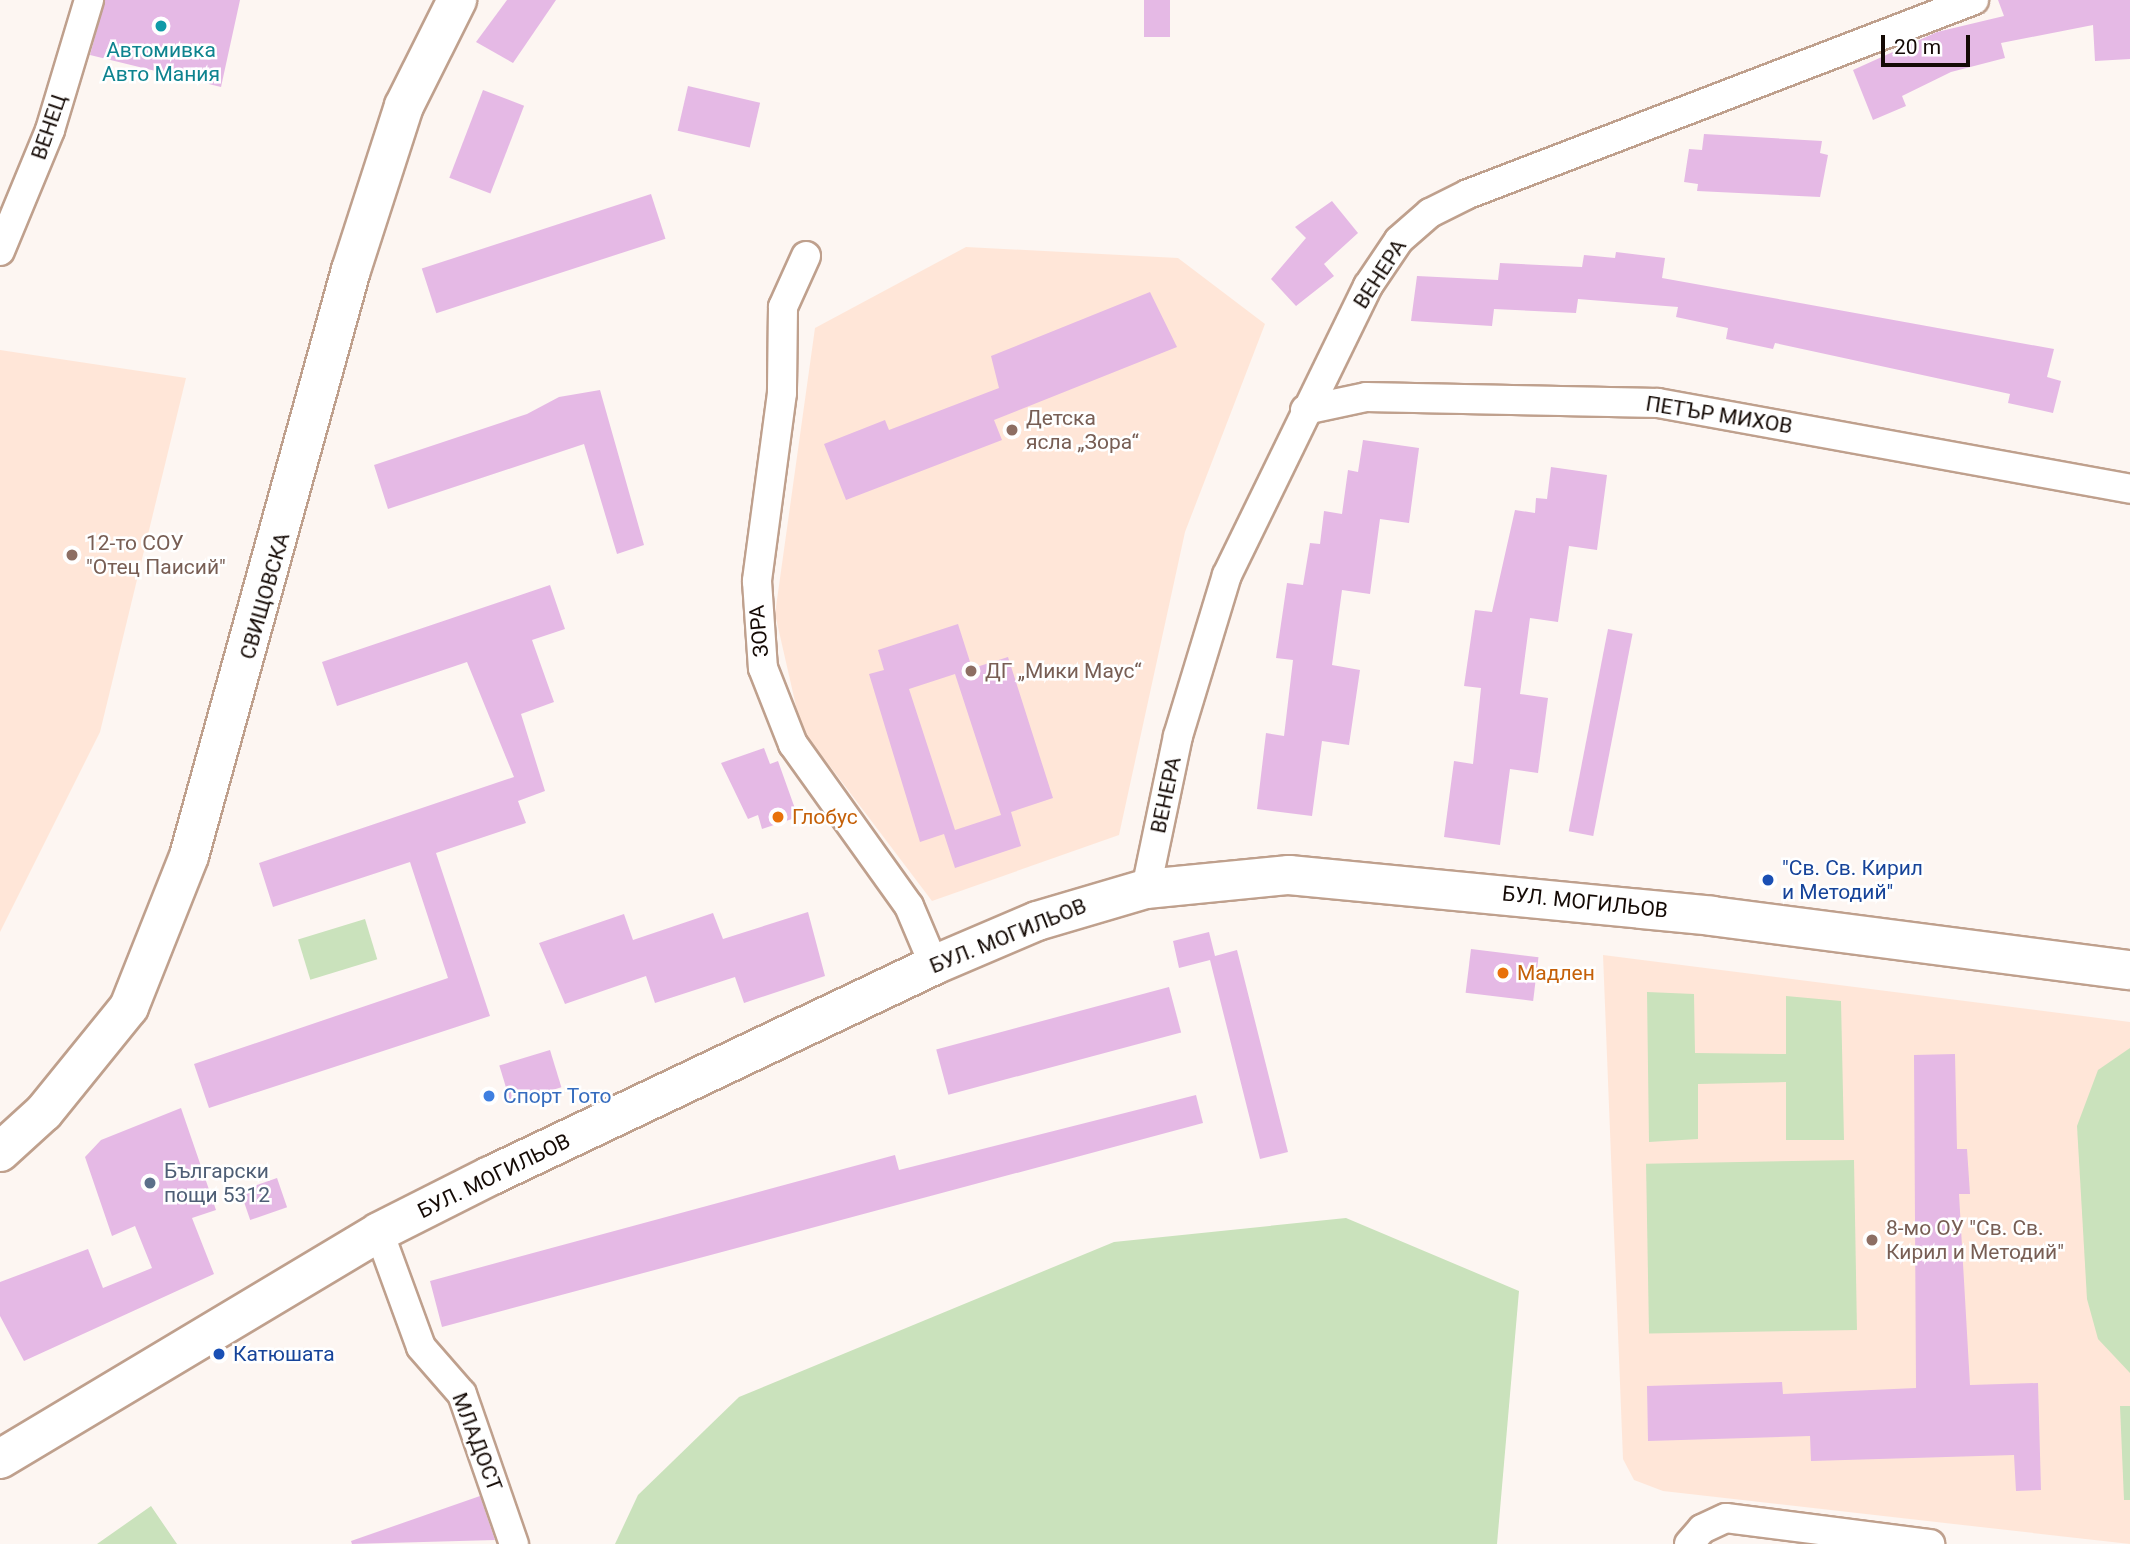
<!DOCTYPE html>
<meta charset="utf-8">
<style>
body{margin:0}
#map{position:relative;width:2130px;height:1544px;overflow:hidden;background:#fdf6f2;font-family:Roboto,sans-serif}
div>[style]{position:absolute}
.built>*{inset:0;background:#ffe6d8}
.green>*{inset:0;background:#cae2bc;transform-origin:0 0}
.building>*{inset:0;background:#e5b9e5;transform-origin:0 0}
.roads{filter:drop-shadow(2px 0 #bfa08d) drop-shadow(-2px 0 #bfa08d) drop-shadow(0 2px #bfa08d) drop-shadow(0 -2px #bfa08d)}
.street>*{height:28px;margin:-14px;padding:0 14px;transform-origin:14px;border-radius:14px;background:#fff}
.secondary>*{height:38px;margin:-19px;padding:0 19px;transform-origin:19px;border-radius:19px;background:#fff}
.dots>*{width:19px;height:19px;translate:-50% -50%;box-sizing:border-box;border:4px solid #fff;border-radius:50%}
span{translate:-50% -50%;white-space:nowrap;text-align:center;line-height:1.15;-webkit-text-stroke:5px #fff;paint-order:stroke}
.culture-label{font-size:21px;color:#0d838f}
.street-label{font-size:21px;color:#140a05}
.education-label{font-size:21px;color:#785e54}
.left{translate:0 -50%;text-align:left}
.food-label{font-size:21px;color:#c56008}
.transit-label{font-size:21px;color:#164399}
.shop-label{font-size:21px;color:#366cbe}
.service-label{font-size:21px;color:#4e5e75}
.scale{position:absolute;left:1881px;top:35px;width:89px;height:32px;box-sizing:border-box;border:4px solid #140a05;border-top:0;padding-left:9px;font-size:21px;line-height:24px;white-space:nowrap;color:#140a05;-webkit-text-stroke:5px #fff;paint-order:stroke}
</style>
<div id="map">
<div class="built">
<i style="clip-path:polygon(966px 247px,1178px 258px,1265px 324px,1185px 532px,1119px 835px,932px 901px,801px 728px,775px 614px,815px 328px)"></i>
<i style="clip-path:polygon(0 350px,186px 378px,100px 732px,0 932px)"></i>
<i style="clip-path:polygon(1603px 955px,2130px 1022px,2130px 1544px,1663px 1491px,1634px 1480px,1623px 1459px)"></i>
</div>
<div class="green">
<i style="left:365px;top:919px;width:42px;height:70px;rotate:73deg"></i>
<i style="clip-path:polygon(1647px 992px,1694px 994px,1695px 1053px,1786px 1054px,1786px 996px,1841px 1001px,1844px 1140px,1786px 1140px,1786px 1082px,1698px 1084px,1698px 1139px,1649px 1142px)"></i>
<i style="clip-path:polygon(2130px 1048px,2130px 1373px,2098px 1339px,2087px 1299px,2077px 1126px,2098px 1070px)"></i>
<i style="left:1854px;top:1160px;width:170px;height:208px;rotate:89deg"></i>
<i style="clip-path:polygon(1346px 1218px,1519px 1291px,1497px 1544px,615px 1544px,638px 1495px,739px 1397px,1114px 1242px)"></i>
<i style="clip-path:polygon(2120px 1406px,2130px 1406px,2130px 1500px,2124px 1500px)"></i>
<i style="clip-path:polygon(151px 1506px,177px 1544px,97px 1544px,144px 1511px)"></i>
</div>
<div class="building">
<i style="clip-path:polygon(105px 0,240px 0,221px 87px,90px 55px)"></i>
<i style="clip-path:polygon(507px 0,556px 0,513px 63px,476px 42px)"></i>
<i style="left:1144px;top:0;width:26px;height:37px"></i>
<i style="clip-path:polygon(1998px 0,2130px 0,2130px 59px,2095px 61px,2093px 25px,2001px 43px,2005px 58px,1951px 72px,1902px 96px,1906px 106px,1873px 120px,1853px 70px,1937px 32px,2004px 16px)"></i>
<i style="left:688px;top:86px;width:74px;height:46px;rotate:13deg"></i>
<i style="left:483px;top:90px;width:44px;height:94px;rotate:21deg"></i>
<i style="clip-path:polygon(1704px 134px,1822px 141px,1820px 153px,1828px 155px,1820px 197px,1697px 191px,1698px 184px,1684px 182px,1689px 149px,1702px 150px)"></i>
<i style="left:651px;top:194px;width:47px;height:241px;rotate:72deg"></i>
<i style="clip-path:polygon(1332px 201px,1358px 233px,1324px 264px,1334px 276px,1296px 306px,1271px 279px,1306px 238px,1295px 227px)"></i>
<i style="clip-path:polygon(1616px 252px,1665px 258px,1662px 278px,2054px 349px,2047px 377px,2061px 381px,2053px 413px,2008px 403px,2010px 394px,1775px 343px,1773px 349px,1726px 339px,1728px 328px,1676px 317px,1678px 307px,1578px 299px,1576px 313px,1494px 309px,1492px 326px,1411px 321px,1417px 276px,1498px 280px,1500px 263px,1582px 267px,1584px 255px,1615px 258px)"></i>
<i style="clip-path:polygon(1150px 292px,1177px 347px,994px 420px,1002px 440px,846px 500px,824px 444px,885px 420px,889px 430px,999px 388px,991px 356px)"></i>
<i style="clip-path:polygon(600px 390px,644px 545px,617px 554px,584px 444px,388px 509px,374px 465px,527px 414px,559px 397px)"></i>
<i style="clip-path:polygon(1363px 440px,1419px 448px,1409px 523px,1380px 519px,1370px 594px,1342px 590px,1332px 665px,1360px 670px,1349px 745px,1322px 741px,1312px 816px,1257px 809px,1266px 733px,1284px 736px,1293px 660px,1276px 658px,1287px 583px,1303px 585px,1310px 543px,1320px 544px,1324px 511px,1342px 514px,1348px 470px,1358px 472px)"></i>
<i style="clip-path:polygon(1551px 467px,1607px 475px,1597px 550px,1569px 546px,1558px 622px,1530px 618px,1520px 694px,1548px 698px,1538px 773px,1510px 769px,1500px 845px,1444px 837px,1454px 761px,1473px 764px,1481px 688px,1464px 686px,1475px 610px,1492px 612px,1515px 510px,1535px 513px,1536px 498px,1547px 499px)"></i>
<i style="clip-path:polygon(550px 585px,565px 629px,532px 640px,554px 702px,521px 714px,545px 791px,518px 801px,526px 823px,436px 853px,490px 1016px,209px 1108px,194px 1064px,448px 978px,410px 862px,273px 907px,259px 863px,514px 777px,467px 662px,337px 706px,322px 662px)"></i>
<i style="clip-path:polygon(evenodd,958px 624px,972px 668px,967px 670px,1008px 657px,1053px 798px,1011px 812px,1021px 846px,955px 868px,944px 834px,920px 842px,869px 674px,884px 670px,878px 650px,958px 624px,955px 674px,1001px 815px,955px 830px,909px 689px,955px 674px)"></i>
<i style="left:1608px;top:629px;width:25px;height:206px;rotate:11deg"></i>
<i style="clip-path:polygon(764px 748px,770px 764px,778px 761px,798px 817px,762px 829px,758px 815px,748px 819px,721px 763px)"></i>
<i style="clip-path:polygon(808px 912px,825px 976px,744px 1003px,735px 977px,655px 1003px,646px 976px,565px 1004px,539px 943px,624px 914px,633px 940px,713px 913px,723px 939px)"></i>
<i style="clip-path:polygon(1209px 932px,1215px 956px,1237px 950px,1288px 1152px,1260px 1159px,1210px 960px,1179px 968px,1173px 941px)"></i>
<i style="left:1471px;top:949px;width:68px;height:44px;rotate:7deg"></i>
<i style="left:1169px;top:987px;width:47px;height:241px;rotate:75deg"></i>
<i style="left:550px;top:1050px;width:39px;height:53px;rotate:73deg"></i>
<i style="clip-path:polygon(1955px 1054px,1957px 1149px,1967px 1149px,1970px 1194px,1959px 1194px,1970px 1385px,2038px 1383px,2041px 1490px,2016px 1491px,2014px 1455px,1811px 1461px,1810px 1436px,1648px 1441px,1647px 1386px,1782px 1382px,1783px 1394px,1916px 1388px,1914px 1055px)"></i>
<i style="clip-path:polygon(1196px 1095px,1203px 1123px,442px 1327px,430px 1281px,895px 1155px,899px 1170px)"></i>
<i style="clip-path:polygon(181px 1108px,216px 1210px,192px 1218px,214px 1274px,24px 1361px,0 1316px,0 1282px,88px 1249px,103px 1288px,152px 1268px,135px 1226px,112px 1236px,85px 1157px,101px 1140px)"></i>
<i style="left:277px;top:1178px;width:31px;height:39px;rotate:71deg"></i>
<i style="clip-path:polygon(480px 1496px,495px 1540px,352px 1544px,351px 1541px)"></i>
</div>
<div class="roads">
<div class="street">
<i style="left:0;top:251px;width:131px;rotate:-67.5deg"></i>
<i style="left:50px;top:130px;width:136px;rotate:-73.3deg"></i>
<i style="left:806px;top:256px;width:56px;rotate:114.3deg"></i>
<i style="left:783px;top:307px;width:86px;rotate:90.7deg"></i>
<i style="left:782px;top:393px;width:190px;rotate:97.6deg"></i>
<i style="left:757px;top:581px;width:87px;rotate:86.1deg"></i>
<i style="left:763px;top:668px;width:82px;rotate:68.5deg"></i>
<i style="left:793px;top:744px;width:199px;rotate:54.4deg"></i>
<i style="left:909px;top:906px;width:64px;rotate:67deg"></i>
<i style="left:1305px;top:410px;width:62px;rotate:-12deg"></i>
<i style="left:1366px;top:397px;width:292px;rotate:1.2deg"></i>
<i style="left:1658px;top:403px;width:480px;rotate:10.3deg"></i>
<i style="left:1146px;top:889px;width:156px;rotate:-78.2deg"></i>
<i style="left:1178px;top:736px;width:168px;rotate:-73.1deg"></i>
<i style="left:1227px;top:575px;width:322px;rotate:-64deg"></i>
<i style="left:1368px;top:286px;width:55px;rotate:-56deg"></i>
<i style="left:1399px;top:240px;width:41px;rotate:-41.1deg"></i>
<i style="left:1430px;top:213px;width:42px;rotate:-26.6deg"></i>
<i style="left:1468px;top:194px;width:542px;rotate:-20.98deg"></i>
<i style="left:379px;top:1232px;width:122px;rotate:69.9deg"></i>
<i style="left:421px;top:1347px;width:62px;rotate:48.9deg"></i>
<i style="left:462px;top:1394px;width:159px;rotate:70.9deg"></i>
<i style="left:1689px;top:1544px;width:20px;rotate:-49deg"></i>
<i style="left:1702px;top:1529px;width:26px;rotate:-25deg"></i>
<i style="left:1726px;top:1518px;width:206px;rotate:7.3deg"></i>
</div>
<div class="secondary">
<i style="left:0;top:1152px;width:59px;rotate:-42.3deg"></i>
<i style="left:44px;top:1112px;width:135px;rotate:-51deg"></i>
<i style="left:129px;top:1007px;width:162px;rotate:-68.3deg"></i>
<i style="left:189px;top:856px;width:608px;rotate:-74.55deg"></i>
<i style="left:351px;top:270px;width:172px;rotate:-72.1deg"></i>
<i style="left:404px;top:106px;width:119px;rotate:-63.4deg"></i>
<i style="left:0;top:1459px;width:442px;rotate:-30.9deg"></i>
<i style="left:379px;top:1232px;width:124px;rotate:-26.8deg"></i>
<i style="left:490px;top:1176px;width:492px;rotate:-25.4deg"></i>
<i style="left:934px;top:965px;width:112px;rotate:-23.1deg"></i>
<i style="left:1037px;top:921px;width:114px;rotate:-16.4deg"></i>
<i style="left:1146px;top:889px;width:144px;rotate:-5.6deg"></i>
<i style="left:1289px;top:875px;width:425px;rotate:5.5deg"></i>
<i style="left:1712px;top:916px;width:421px;rotate:7.4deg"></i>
</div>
</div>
<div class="dots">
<i style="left:161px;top:26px;background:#0f9aa8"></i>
<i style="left:1012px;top:430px;background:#8d6e63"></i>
<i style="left:72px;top:555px;background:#8d6e63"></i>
<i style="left:971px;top:671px;background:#8d6e63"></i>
<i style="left:778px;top:817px;background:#e8710a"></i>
<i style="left:1768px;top:880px;background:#1a4fb4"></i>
<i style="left:1503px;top:973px;background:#e8710a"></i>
<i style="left:489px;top:1096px;background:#3f7fe0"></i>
<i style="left:150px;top:1183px;background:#5c6f8a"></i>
<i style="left:1872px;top:1240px;background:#8d6e63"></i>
<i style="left:219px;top:1354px;background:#1a4fb4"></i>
</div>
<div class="culture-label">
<span style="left:161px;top:62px">Автомивка<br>Авто Мания</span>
</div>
<div class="street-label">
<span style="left:49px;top:127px;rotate:-71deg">ВЕНЕЦ</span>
<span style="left:1380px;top:274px;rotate:-57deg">ВЕНЕРА</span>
<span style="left:1719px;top:415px;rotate:9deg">ПЕТЪР МИХОВ</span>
<span style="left:265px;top:596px;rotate:-74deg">СВИЩОВСКА</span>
<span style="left:759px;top:631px;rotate:-95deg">ЗОРА</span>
<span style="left:1166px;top:795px;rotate:-78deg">ВЕНЕРА</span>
<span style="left:1585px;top:902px;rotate:6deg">БУЛ. МОГИЛЬОВ</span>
<span style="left:1008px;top:936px;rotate:-22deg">БУЛ. МОГИЛЬОВ</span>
<span style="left:494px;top:1176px;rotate:-26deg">БУЛ. МОГИЛЬОВ</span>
<span style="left:477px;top:1442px;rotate:69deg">МЛАДОСТ</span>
</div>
<div class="education-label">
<span class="left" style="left:1026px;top:430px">Детска<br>ясла „Зора“</span>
<span class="left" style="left:86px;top:555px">12-то СОУ<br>"Отец Паисий"</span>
<span class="left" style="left:985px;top:671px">ДГ „Мики Маус“</span>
<span class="left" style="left:1886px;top:1240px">8-мо ОУ "Св. Св.<br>Кирил и Методий"</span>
</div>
<div class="food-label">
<span class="left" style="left:792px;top:817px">Глобус</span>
<span class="left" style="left:1517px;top:973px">Мадлен</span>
</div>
<div class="transit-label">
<span class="left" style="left:1782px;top:880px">"Св. Св. Кирил<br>и Методий"</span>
<span class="left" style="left:233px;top:1354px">Катюшата</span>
</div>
<div class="shop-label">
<span class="left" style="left:503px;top:1096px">Спорт Тото</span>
</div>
<div class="service-label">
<span class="left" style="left:164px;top:1183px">Български<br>пощи 5312</span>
</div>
<div class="scale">20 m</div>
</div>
